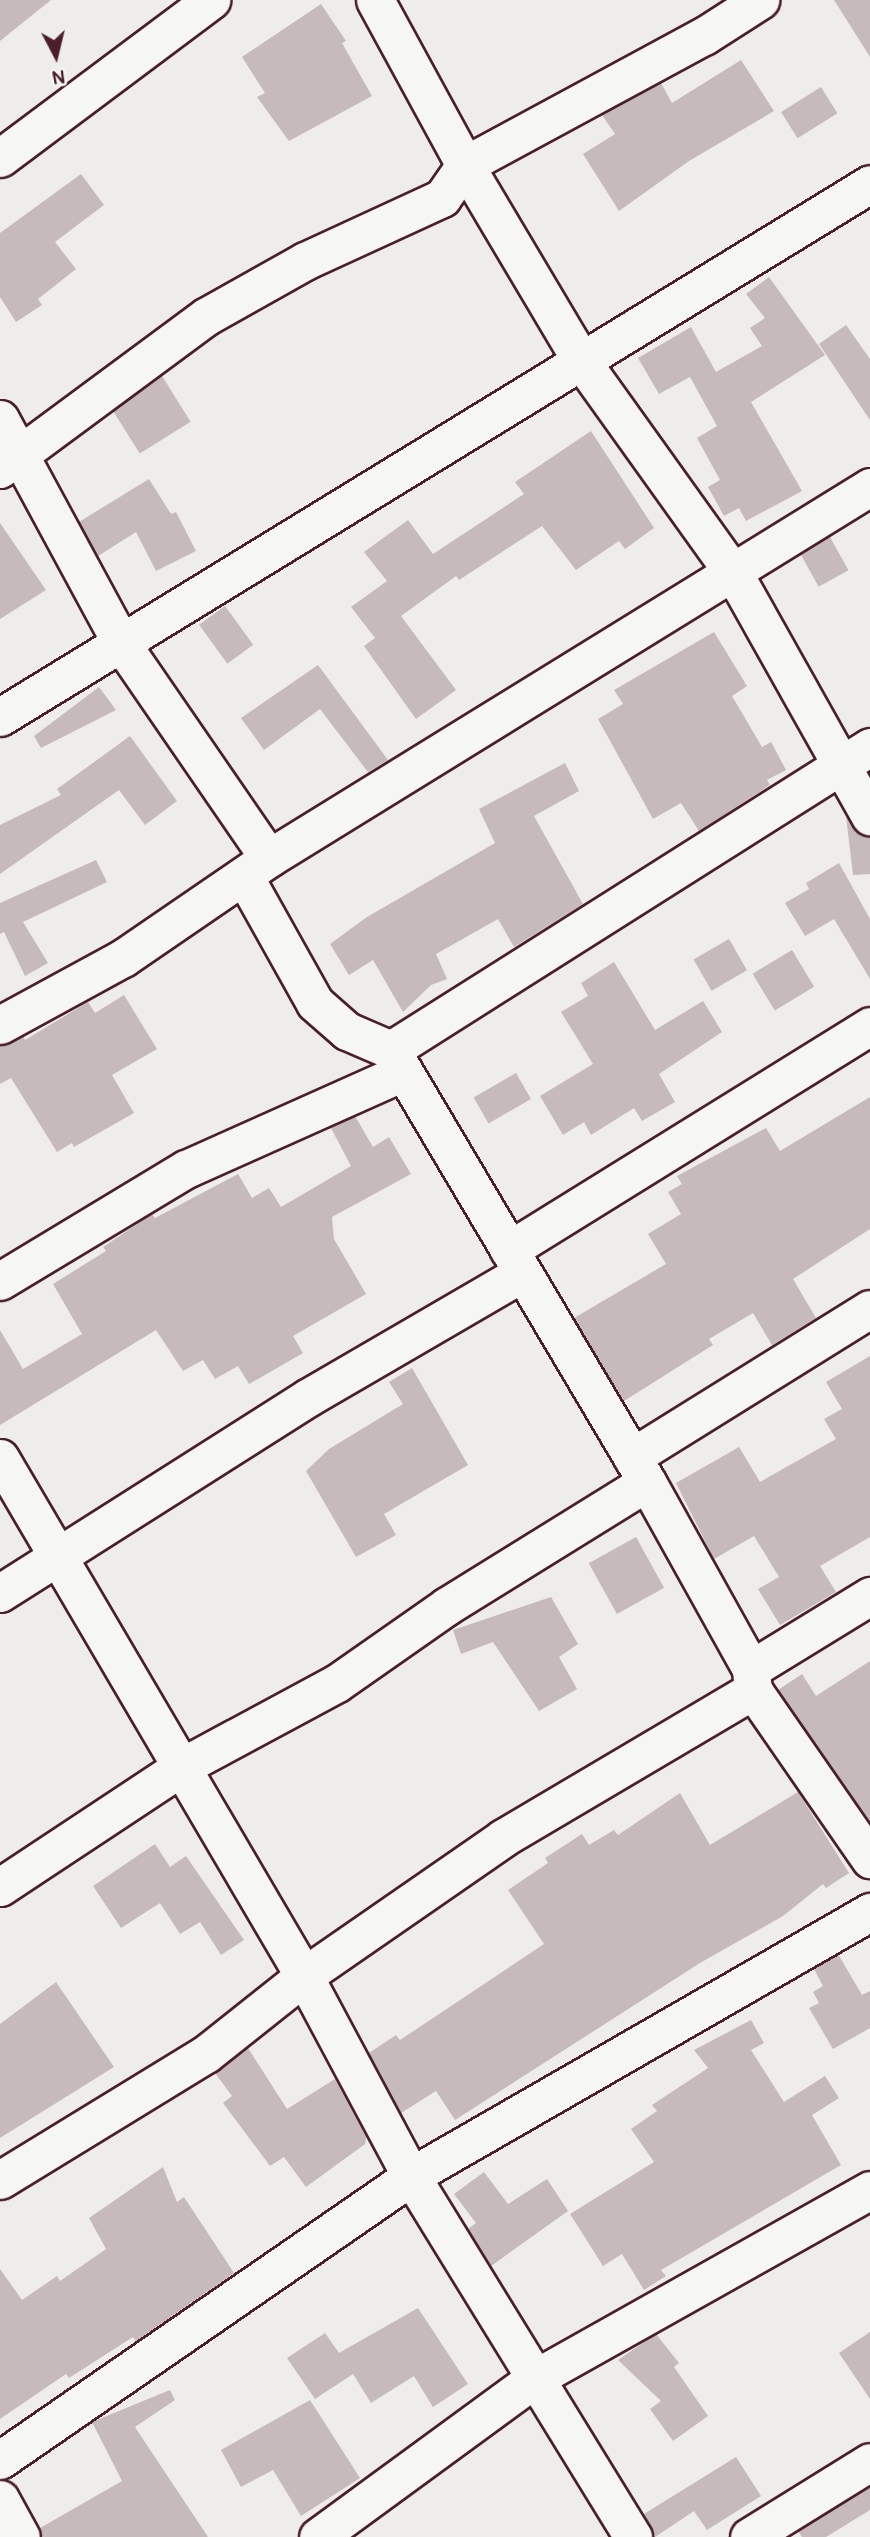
<!DOCTYPE html>
<style>
body{margin:0}
#map{position:relative;width:870px;height:2537px;overflow:hidden;background:#efedea;font-family:Pangolin,sans-serif}
div>[style]{position:absolute}
.building>*{inset:0;background:#c6babb;transform-origin:0 0}
.roads{filter:drop-shadow(2px 0 #4a1f2b) drop-shadow(-2px 0 #4a1f2b) drop-shadow(0 2px #4a1f2b) drop-shadow(0 -2px #4a1f2b)}
.minor>*{height:37px;margin:-18.5px;padding:0 18.5px;transform-origin:18.5px;border-radius:18.5px;background:#f6f6f2}
span{translate:-50% -50%;white-space:nowrap;text-align:center;line-height:1.15;-webkit-text-stroke:7px #f6f6f2;paint-order:stroke}
.north{position:absolute;left:21px;top:21px;width:70px;height:70px;-webkit-text-stroke:5px #f6f6f2;paint-order:stroke;rotate:173deg;font-size:19px;font-weight:700;line-height:28px;text-align:center;color:#4a1f2b}
.north::after{content:'';display:block;margin:auto;width:24px;height:32px;background:#4a1f2b;clip-path:polygon(50% 0,100% 100%,50% 72%,0 100%)}
</style>
<div id="map">
<div class="building">
<i style="clip-path:polygon(0 0,51px 0,0 41px)"></i>
<i style="clip-path:polygon(834px 0,870px 0,870px 57px)"></i>
<i style="clip-path:polygon(321px 4px,346px 41px,342px 43px,372px 96px,289px 141px,257px 97px,265px 93px,242px 57px)"></i>
<i style="clip-path:polygon(741px 60px,774px 111px,689px 161px,619px 211px,583px 154px,615px 134px,602px 115px,661px 83px,672px 103px)"></i>
<i style="left:821px;top:87px;width:31px;height:47px;rotate:58deg"></i>
<i style="clip-path:polygon(81px 174px,104px 205px,55px 242px,76px 269px,38px 299px,42px 305px,16px 322px,0 297px,0 233px)"></i>
<i style="clip-path:polygon(769px 277px,825px 355px,751px 402px,802px 491px,746px 521px,739px 508px,724px 516px,708px 487px,720px 480px,697px 438px,717px 426px,690px 377px,659px 394px,638px 358px,691px 327px,716px 372px,762px 346px,750px 328px,765px 318px,746px 294px)"></i>
<i style="clip-path:polygon(846px 325px,870px 359px,870px 420px,819px 344px)"></i>
<i style="left:162px;top:376px;width:54px;height:60px;rotate:58deg"></i>
<i style="clip-path:polygon(591px 431px,654px 528px,625px 549px,619px 541px,576px 570px,542px 526px,459px 580px,456px 576px,401px 616px,456px 690px,416px 719px,364px 646px,375px 638px,351px 607px,387px 581px,364px 552px,408px 520px,433px 554px,524px 494px,515px 482px)"></i>
<i style="clip-path:polygon(149px 479px,171px 514px,176px 512px,196px 551px,156px 571px,136px 532px,98px 556px,79px 522px)"></i>
<i style="clip-path:polygon(0 523px,46px 590px,0 619px)"></i>
<i style="left:830px;top:537px;width:38px;height:34px;rotate:61deg"></i>
<i style="left:225px;top:606px;width:48px;height:32px;rotate:54deg"></i>
<i style="clip-path:polygon(714px 632px,747px 686px,732px 696px,762px 747px,771px 742px,786px 770px,767px 780px,770px 785px,699px 831px,681px 803px,653px 819px,598px 719px,623px 704px,614px 690px)"></i>
<i style="clip-path:polygon(318px 665px,388px 760px,368px 772px,320px 709px,264px 750px,241px 718px)"></i>
<i style="clip-path:polygon(99px 687px,116px 710px,41px 748px,34px 736px)"></i>
<i style="clip-path:polygon(130px 736px,177px 801px,145px 825px,119px 790px,0 874px,0 825px,61px 795px,57px 789px)"></i>
<i style="clip-path:polygon(565px 763px,579px 791px,534px 816px,583px 904px,514px 947px,498px 919px,436px 954px,447px 979px,431px 985px,403px 1012px,373px 960px,349px 975px,330px 944px,367px 917px,495px 843px,479px 809px)"></i>
<i style="clip-path:polygon(846px 816px,859px 834px,870px 837px,870px 874px,853px 875px)"></i>
<i style="clip-path:polygon(96px 860px,107px 882px,23px 922px,48px 963px,25px 976px,4px 932px,0 934px,0 903px)"></i>
<i style="clip-path:polygon(839px 863px,870px 919px,870px 979px,834px 919px,805px 936px,785px 903px,809px 889px,806px 883px)"></i>
<i style="left:729px;top:939px;width:36px;height:41px;rotate:60deg"></i>
<i style="left:792px;top:950px;width:43px;height:46px;rotate:59deg"></i>
<i style="clip-path:polygon(614px 962px,655px 1030px,703px 1001px,722px 1032px,659px 1074px,675px 1102px,642px 1121px,634px 1108px,591px 1135px,584px 1122px,563px 1135px,540px 1096px,593px 1064px,561px 1012px,588px 996px,581px 983px)"></i>
<i style="clip-path:polygon(124px 995px,157px 1049px,112px 1075px,134px 1113px,74px 1147px,72px 1143px,57px 1152px,11px 1078px,0 1084px,0 1046px,23px 1036px,25px 1040px,88px 1002px,95px 1013px)"></i>
<i style="left:516px;top:1073px;width:30px;height:49px;rotate:60deg"></i>
<i style="clip-path:polygon(870px 1097px,870px 1229px,793px 1279px,816px 1318px,772px 1345px,753px 1313px,709px 1339px,713px 1345px,624px 1401px,574px 1318px,666px 1264px,648px 1234px,681px 1214px,668px 1192px,682px 1184px,677px 1176px,766px 1128px,780px 1151px)"></i>
<i style="clip-path:polygon(355px 1116px,373px 1147px,389px 1137px,411px 1174px,332px 1217px,334px 1239px,366px 1294px,293px 1336px,303px 1353px,249px 1384px,238px 1366px,215px 1379px,203px 1360px,183px 1371px,156px 1330px,0 1425px,0 1330px,23px 1369px,82px 1334px,53px 1284px,106px 1251px,103px 1247px,152px 1214px,155px 1218px,238px 1174px,252px 1198px,269px 1188px,281px 1207px,351px 1166px,331px 1128px)"></i>
<i style="clip-path:polygon(870px 1356px,870px 1537px,820px 1566px,836px 1592px,780px 1625px,758px 1589px,779px 1577px,754px 1536px,714px 1559px,676px 1483px,739px 1447px,760px 1482px,836px 1439px,824px 1419px,842px 1409px,826px 1382px)"></i>
<i style="clip-path:polygon(412px 1368px,468px 1465px,384px 1514px,396px 1535px,356px 1557px,306px 1471px,329px 1449px,403px 1404px,389px 1382px)"></i>
<i style="left:636px;top:1537px;width:58px;height:54px;rotate:61deg"></i>
<i style="clip-path:polygon(551px 1597px,578px 1644px,559px 1657px,577px 1689px,539px 1711px,493px 1642px,461px 1654px,453px 1630px)"></i>
<i style="clip-path:polygon(870px 1661px,870px 1822px,778px 1690px,802px 1674px,816px 1696px)"></i>
<i style="clip-path:polygon(798px 1792px,849px 1873px,826px 1888px,823px 1884px,783px 1916px,700px 1963px,455px 2120px,436px 2091px,401px 2113px,369px 2053px,396px 2035px,400px 2040px,544px 1944px,508px 1890px,548px 1863px,545px 1858px,582px 1834px,589px 1845px,614px 1830px,618px 1835px,680px 1793px,710px 1845px)"></i>
<i style="clip-path:polygon(155px 1844px,170px 1867px,186px 1856px,244px 1940px,221px 1955px,200px 1922px,180px 1934px,160px 1903px,121px 1928px,93px 1886px)"></i>
<i style="clip-path:polygon(838px 1954px,862px 1995px,870px 1991px,870px 2028px,833px 2049px,809px 2008px,819px 2003px,813px 1992px,823px 1986px,814px 1969px)"></i>
<i style="clip-path:polygon(56px 1982px,114px 2067px,0 2138px,0 2024px)"></i>
<i style="clip-path:polygon(751px 2020px,764px 2043px,751px 2050px,784px 2102px,825px 2076px,839px 2098px,812px 2115px,841px 2165px,661px 2270px,666px 2276px,644px 2290px,622px 2254px,603px 2266px,570px 2214px,654px 2162px,631px 2129px,657px 2111px,652px 2105px,708px 2068px,694px 2050px)"></i>
<i style="clip-path:polygon(248px 2048px,287px 2109px,335px 2079px,366px 2137px,365px 2144px,306px 2187px,284px 2157px,270px 2166px,223px 2103px,232px 2096px,215px 2073px)"></i>
<i style="clip-path:polygon(163px 2167px,177px 2202px,184px 2197px,234px 2273px,136px 2341px,133px 2337px,69px 2378px,66px 2374px,0 2419px,0 2269px,22px 2300px,57px 2276px,60px 2281px,106px 2249px,89px 2218px)"></i>
<i style="clip-path:polygon(484px 2172px,508px 2204px,547px 2179px,568px 2211px,491px 2266px,468px 2229px,476px 2223px,454px 2194px)"></i>
<i style="clip-path:polygon(418px 2308px,468px 2384px,433px 2407px,414px 2376px,371px 2403px,353px 2374px,315px 2399px,287px 2358px,325px 2333px,339px 2353px)"></i>
<i style="clip-path:polygon(870px 2332px,870px 2399px,839px 2353px)"></i>
<i style="clip-path:polygon(656px 2334px,679px 2363px,674px 2367px,708px 2416px,673px 2441px,650px 2409px,661px 2401px,618px 2360px)"></i>
<i style="clip-path:polygon(170px 2390px,175px 2400px,135px 2427px,208px 2537px,42px 2537px,40px 2528px,122px 2481px,92px 2422px)"></i>
<i style="clip-path:polygon(310px 2400px,360px 2478px,301px 2516px,273px 2470px,241px 2487px,221px 2450px)"></i>
<i style="clip-path:polygon(736px 2457px,761px 2496px,707px 2530px,694px 2511px,655px 2537px,644px 2514px)"></i>
<i style="clip-path:polygon(870px 2487px,870px 2510px,826px 2537px,802px 2537px,798px 2531px)"></i>
</div>
<div class="roads">
<div class="minor">
<i style="left:375px;top:0;width:188px;rotate:61.4deg"></i>
<i style="left:465px;top:165px;width:226px;rotate:59.3deg"></i>
<i style="left:580px;top:359px;width:264px;rotate:54.4deg"></i>
<i style="left:734px;top:574px;width:278px;rotate:60.7deg"></i>
<i style="left:0;top:158px;width:264px;rotate:-36.8deg"></i>
<i style="left:0;top:419px;width:255px;rotate:61.6deg"></i>
<i style="left:121px;top:643px;width:261px;rotate:55.5deg"></i>
<i style="left:0;top:469px;width:257px;rotate:-36.5deg"></i>
<i style="left:207px;top:316px;width:112px;rotate:-29.3deg"></i>
<i style="left:305px;top:261px;width:151px;rotate:-24.7deg"></i>
<i style="left:442px;top:198px;width:40px;rotate:-55.1deg"></i>
<i style="left:465px;top:165px;width:272px;rotate:-28.4deg"></i>
<i style="left:704px;top:36px;width:67px;rotate:-32.7deg"></i>
<i style="left:0;top:717px;width:1020px;rotate:-31.49deg"></i>
<i style="left:244px;top:876px;width:145px;rotate:60.8deg"></i>
<i style="left:315px;top:1003px;width:43px;rotate:41.2deg"></i>
<i style="left:347px;top:1031px;width:48px;rotate:23.4deg"></i>
<i style="left:391px;top:1050px;width:502px;rotate:59.35deg"></i>
<i style="left:647px;top:1482px;width:214px;rotate:60.9deg"></i>
<i style="left:751px;top:1669px;width:21px;rotate:85deg"></i>
<i style="left:753px;top:1690px;width:206px;rotate:55.3deg"></i>
<i style="left:0;top:1025px;width:140px;rotate:-28.6deg"></i>
<i style="left:123px;top:958px;width:177px;rotate:-34.4deg"></i>
<i style="left:269px;top:858px;width:706px;rotate:-31.69deg"></i>
<i style="left:391px;top:1050px;width:567px;rotate:-32.32deg"></i>
<i style="left:509px;top:1250px;width:425px;rotate:-31.8deg"></i>
<i style="left:0;top:1281px;width:217px;rotate:-31.1deg"></i>
<i style="left:186px;top:1169px;width:238px;rotate:-24.1deg"></i>
<i style="left:632px;top:1457px;width:280px;rotate:-31.9deg"></i>
<i style="left:0;top:1458px;width:601px;rotate:59.59deg"></i>
<i style="left:304px;top:1976px;width:227px;rotate:61.9deg"></i>
<i style="left:411px;top:2176px;width:424px;rotate:58.4deg"></i>
<i style="left:0;top:1593px;width:366px;rotate:-32.4deg"></i>
<i style="left:309px;top:1397px;width:246px;rotate:-30.2deg"></i>
<i style="left:751px;top:1669px;width:140px;rotate:-31.5deg"></i>
<i style="left:0;top:1887px;width:217px;rotate:-33.5deg"></i>
<i style="left:181px;top:1767px;width:177px;rotate:-28.3deg"></i>
<i style="left:337px;top:1683px;width:134px;rotate:-35deg"></i>
<i style="left:447px;top:1606px;width:235px;rotate:-31.8deg"></i>
<i style="left:0;top:2180px;width:241px;rotate:-31.5deg"></i>
<i style="left:206px;top:2054px;width:125px;rotate:-38.5deg"></i>
<i style="left:304px;top:1976px;width:242px;rotate:-34.7deg"></i>
<i style="left:503px;top:1838px;width:291px;rotate:-30.6deg"></i>
<i style="left:0;top:2460px;width:500px;rotate:-34.6deg"></i>
<i style="left:411px;top:2176px;width:530px;rotate:-29.91deg"></i>
<i style="left:0;top:2499px;width:43px;rotate:61.1deg"></i>
<i style="left:318px;top:2537px;width:271px;rotate:-36.2deg"></i>
<i style="left:537px;top:2377px;width:382px;rotate:-29.3deg"></i>
<i style="left:749px;top:2537px;width:142px;rotate:-31.8deg"></i>
</div>
</div>
<div class="north">N</div>
</div>
